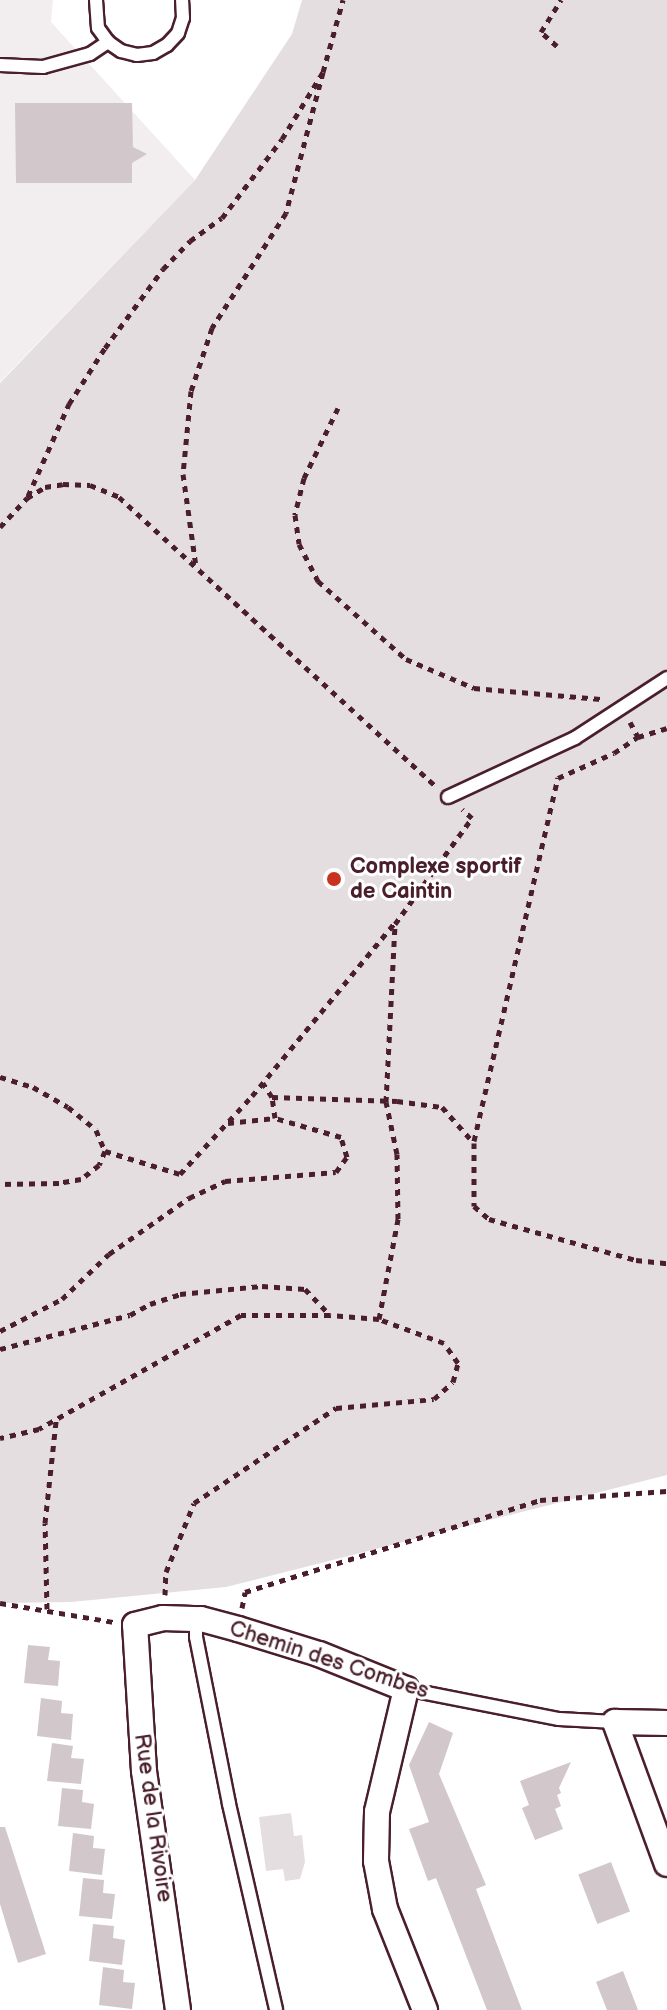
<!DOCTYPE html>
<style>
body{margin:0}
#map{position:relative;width:667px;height:2010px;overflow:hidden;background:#fff;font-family:"Balsamiq Sans",sans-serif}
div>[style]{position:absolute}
.built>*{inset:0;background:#f2eeef}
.green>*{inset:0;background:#e5dee0}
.building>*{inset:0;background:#d2c7cb;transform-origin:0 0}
.path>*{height:5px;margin-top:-2.5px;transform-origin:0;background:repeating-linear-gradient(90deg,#4a1f2b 0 6px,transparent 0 12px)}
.roads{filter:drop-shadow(2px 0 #4a1f2b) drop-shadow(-2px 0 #4a1f2b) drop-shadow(0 2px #4a1f2b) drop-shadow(0 -2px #4a1f2b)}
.service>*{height:12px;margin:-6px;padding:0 6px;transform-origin:6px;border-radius:6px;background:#fff}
.minor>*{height:24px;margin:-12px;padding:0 12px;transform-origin:12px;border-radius:12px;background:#fff}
.dots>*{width:22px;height:22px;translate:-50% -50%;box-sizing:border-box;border:4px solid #fff;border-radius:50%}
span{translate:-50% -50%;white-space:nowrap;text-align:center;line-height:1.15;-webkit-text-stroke:6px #fff;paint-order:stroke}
.poi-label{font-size:22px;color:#4a1f2b;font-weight:700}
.left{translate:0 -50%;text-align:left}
.street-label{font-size:22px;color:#4a1f2b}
</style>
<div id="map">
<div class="built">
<i style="clip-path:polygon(0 0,53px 0,51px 22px,195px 180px,0 382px)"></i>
</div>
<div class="green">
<i style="clip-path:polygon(302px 0,667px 0,667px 1475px,226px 1587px,71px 1602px,0 1603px,0 383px,195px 180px,292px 34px)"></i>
<i style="clip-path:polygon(291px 1813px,294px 1836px,302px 1835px,305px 1862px,300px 1879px,285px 1881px,283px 1869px,266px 1871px,259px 1817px)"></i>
</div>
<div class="building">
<i style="clip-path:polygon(15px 103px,132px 103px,133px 147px,147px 154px,132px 163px,132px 183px,16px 183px)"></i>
<i style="clip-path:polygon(28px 1645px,50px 1647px,48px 1660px,60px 1661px,58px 1686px,24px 1683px)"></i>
<i style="clip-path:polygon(41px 1698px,62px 1701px,61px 1713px,73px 1714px,71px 1740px,37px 1736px)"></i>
<i style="clip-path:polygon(429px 1722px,453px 1733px,439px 1774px,486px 1885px,476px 1889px,522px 2010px,487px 2010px,436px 1878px,428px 1881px,409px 1829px,429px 1822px,409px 1765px)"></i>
<i style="clip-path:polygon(52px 1743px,73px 1746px,71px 1758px,84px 1759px,81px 1784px,47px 1781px)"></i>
<i style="clip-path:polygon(571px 1762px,559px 1788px,561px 1793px,557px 1795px,561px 1806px,555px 1809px,563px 1829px,535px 1840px,522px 1808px,529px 1805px,520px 1781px)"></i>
<i style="clip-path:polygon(62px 1788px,83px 1790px,82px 1802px,94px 1804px,91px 1829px,58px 1826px)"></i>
<i style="clip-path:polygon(0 1827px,5px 1827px,46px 1954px,18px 1963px,0 1904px)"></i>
<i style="clip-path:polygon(73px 1833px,94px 1836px,93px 1848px,105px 1849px,102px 1875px,69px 1871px)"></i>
<i style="left:611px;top:1862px;width:53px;height:35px;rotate:69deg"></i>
<i style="clip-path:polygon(83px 1878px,104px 1880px,103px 1893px,115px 1894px,112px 1919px,79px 1916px)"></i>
<i style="clip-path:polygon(93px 1924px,114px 1926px,113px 1938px,125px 1940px,122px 1965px,89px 1961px)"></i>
<i style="clip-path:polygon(103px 1967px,124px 1970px,123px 1982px,135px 1983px,132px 2009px,99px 2005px)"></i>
<i style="clip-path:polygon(623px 1971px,638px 2010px,607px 2010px,596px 1982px)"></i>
</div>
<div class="path">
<i style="left:557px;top:46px;width:21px;rotate:-139deg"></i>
<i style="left:541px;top:32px;width:38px;rotate:-58deg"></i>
<i style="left:323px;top:72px;width:75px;rotate:-74.5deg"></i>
<i style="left:338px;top:408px;width:78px;rotate:115.9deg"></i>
<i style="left:304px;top:478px;width:38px;rotate:104deg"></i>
<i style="left:295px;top:515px;width:29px;rotate:82deg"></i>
<i style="left:299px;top:544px;width:42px;rotate:62.8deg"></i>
<i style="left:318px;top:581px;width:118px;rotate:41.6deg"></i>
<i style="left:406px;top:659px;width:74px;rotate:23.1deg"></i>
<i style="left:474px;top:688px;width:127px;rotate:5deg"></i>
<i style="left:28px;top:496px;width:101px;rotate:-66deg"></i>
<i style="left:69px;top:404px;width:67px;rotate:-57.3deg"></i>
<i style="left:105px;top:348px;width:98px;rotate:-53.7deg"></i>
<i style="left:163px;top:269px;width:39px;rotate:-46deg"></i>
<i style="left:190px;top:241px;width:39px;rotate:-36deg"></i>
<i style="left:222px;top:218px;width:99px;rotate:-52.8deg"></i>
<i style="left:282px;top:139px;width:79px;rotate:-58.5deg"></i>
<i style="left:323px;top:72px;width:146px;rotate:104.7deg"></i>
<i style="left:286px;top:213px;width:137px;rotate:122.8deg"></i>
<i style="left:212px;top:328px;width:66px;rotate:108.4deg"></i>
<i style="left:191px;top:391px;width:83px;rotate:95.5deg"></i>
<i style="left:183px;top:474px;width:93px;rotate:82deg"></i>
<i style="left:0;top:527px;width:40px;rotate:-47deg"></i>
<i style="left:27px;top:498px;width:21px;rotate:-31deg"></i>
<i style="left:45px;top:487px;width:18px;rotate:-9deg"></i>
<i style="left:63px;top:484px;width:27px;rotate:2deg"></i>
<i style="left:90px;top:485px;width:31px;rotate:22deg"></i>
<i style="left:119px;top:497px;width:429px;rotate:42.4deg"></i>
<i style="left:630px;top:722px;width:17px;rotate:62deg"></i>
<i style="left:638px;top:737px;width:30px;rotate:-17deg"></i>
<i style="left:0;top:1077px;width:34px;rotate:17deg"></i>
<i style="left:33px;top:1087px;width:40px;rotate:29.7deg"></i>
<i style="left:68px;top:1107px;width:36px;rotate:39deg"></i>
<i style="left:96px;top:1130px;width:23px;rotate:67deg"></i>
<i style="left:105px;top:1151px;width:15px;rotate:113deg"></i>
<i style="left:99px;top:1165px;width:23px;rotate:142deg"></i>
<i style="left:81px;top:1179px;width:22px;rotate:170deg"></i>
<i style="left:59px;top:1183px;width:59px;rotate:179deg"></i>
<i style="left:272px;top:1097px;width:125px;rotate:1.8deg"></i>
<i style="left:397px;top:1101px;width:45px;rotate:7.6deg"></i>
<i style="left:442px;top:1107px;width:48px;rotate:48.4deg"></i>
<i style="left:474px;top:1143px;width:63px;rotate:90deg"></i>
<i style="left:474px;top:1206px;width:20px;rotate:41deg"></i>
<i style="left:489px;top:1219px;width:153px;rotate:15.6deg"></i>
<i style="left:636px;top:1260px;width:31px;rotate:6deg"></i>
<i style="left:228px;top:1123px;width:47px;rotate:-6.1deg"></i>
<i style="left:275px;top:1118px;width:21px;rotate:-98deg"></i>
<i style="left:272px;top:1097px;width:17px;rotate:-123deg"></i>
<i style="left:474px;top:1141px;width:373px;rotate:-77deg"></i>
<i style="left:558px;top:778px;width:61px;rotate:-24.1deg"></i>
<i style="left:614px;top:753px;width:29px;rotate:-34deg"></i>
<i style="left:105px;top:1151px;width:78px;rotate:17deg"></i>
<i style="left:180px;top:1174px;width:106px;rotate:-47.3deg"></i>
<i style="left:252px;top:1096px;width:223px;rotate:-50.5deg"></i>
<i style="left:379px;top:1319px;width:102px;rotate:-79.2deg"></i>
<i style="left:398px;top:1219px;width:65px;rotate:-90.9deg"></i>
<i style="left:397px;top:1154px;width:53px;rotate:-101.9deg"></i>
<i style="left:386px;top:1102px;width:178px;rotate:-87.1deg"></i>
<i style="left:395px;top:924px;width:131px;rotate:-54deg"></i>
<i style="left:472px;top:818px;width:13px;rotate:-138deg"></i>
<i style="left:0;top:1331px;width:70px;rotate:-27.3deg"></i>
<i style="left:62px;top:1299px;width:65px;rotate:-43.8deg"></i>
<i style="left:109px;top:1254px;width:98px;rotate:-35deg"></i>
<i style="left:189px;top:1198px;width:40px;rotate:-25deg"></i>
<i style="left:225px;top:1181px;width:111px;rotate:-4.6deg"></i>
<i style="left:336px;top:1172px;width:19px;rotate:-54deg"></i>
<i style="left:347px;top:1157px;width:21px;rotate:-107deg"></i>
<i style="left:341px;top:1137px;width:69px;rotate:-163.9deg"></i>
<i style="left:0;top:1349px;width:134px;rotate:-14.7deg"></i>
<i style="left:130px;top:1315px;width:23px;rotate:-29deg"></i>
<i style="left:150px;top:1304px;width:32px;rotate:-18deg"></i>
<i style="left:180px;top:1294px;width:82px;rotate:-5.6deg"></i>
<i style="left:262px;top:1286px;width:43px;rotate:4deg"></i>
<i style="left:305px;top:1289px;width:36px;rotate:46deg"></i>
<i style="left:330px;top:1315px;width:89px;rotate:180deg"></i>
<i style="left:241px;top:1315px;width:232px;rotate:150.6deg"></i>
<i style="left:39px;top:1429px;width:40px;rotate:167deg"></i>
<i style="left:165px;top:1595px;width:23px;rotate:-88deg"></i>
<i style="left:166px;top:1572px;width:74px;rotate:-67.9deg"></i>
<i style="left:194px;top:1503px;width:171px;rotate:-33.8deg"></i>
<i style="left:336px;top:1408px;width:98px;rotate:-5.2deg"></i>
<i style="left:434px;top:1399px;width:25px;rotate:-42deg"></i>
<i style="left:453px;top:1382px;width:20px;rotate:-75deg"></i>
<i style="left:458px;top:1363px;width:24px;rotate:-125deg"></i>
<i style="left:444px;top:1343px;width:69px;rotate:-159.7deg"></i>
<i style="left:379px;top:1319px;width:49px;rotate:-175.3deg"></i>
<i style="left:0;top:1603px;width:116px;rotate:9.5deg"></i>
<i style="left:242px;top:1608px;width:16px;rotate:-79deg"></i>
<i style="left:245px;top:1592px;width:309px;rotate:-17.3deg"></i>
<i style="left:540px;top:1500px;width:127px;rotate:-4.1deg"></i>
<i style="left:47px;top:1609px;width:86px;rotate:-91.3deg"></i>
<i style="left:45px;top:1523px;width:103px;rotate:-83.8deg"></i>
</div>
<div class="roads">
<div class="service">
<i style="left:96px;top:0;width:28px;rotate:86deg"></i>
<i style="left:98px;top:28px;width:17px;rotate:54deg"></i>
<i style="left:108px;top:42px;width:16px;rotate:35deg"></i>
<i style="left:121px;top:51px;width:16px;rotate:14deg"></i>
<i style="left:137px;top:55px;width:16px;rotate:-7deg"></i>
<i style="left:153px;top:53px;width:16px;rotate:-30deg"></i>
<i style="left:167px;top:45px;width:16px;rotate:-47deg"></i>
<i style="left:178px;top:33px;width:16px;rotate:-72deg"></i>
<i style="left:183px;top:18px;width:18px;rotate:-93deg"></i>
<i style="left:0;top:65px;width:43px;rotate:2.7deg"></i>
<i style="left:43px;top:67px;width:49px;rotate:-15.5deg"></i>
<i style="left:90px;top:54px;width:22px;rotate:-34deg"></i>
<i style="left:448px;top:797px;width:140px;rotate:-24.9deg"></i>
<i style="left:575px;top:738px;width:110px;rotate:-33.1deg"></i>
<i style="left:196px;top:1619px;width:18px;rotate:90deg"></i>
<i style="left:196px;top:1637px;width:170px;rotate:78.8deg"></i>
<i style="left:229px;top:1804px;width:211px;rotate:77.1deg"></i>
<i style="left:406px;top:1689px;width:156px;rotate:11.1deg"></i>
<i style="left:559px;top:1719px;width:56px;rotate:3.1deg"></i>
</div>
<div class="minor">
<i style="left:667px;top:1723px;width:52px;rotate:-178.9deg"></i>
<i style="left:615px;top:1722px;width:151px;rotate:69.9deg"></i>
<i style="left:178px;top:2010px;width:241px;rotate:-98.1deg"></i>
<i style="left:144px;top:1771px;width:146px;rotate:-93.5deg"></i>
<i style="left:135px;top:1625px;width:29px;rotate:-14deg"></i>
<i style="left:163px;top:1618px;width:38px;rotate:2deg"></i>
<i style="left:201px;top:1619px;width:38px;rotate:15deg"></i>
<i style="left:238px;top:1629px;width:85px;rotate:17.2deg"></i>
<i style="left:319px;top:1654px;width:94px;rotate:21.9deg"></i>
<i style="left:406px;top:1689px;width:126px;rotate:103.3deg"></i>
<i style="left:377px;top:1812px;width:49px;rotate:91.2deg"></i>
<i style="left:376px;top:1861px;width:49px;rotate:79.4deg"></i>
<i style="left:385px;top:1909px;width:109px;rotate:68.4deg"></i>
</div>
</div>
<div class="dots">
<i style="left:334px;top:879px;background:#c8321e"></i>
</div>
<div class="poi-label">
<span class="left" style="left:350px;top:879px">Complexe sportif<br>de Caintin</span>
</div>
<div class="street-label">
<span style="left:329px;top:1660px;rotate:18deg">Chemin des Combes</span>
<span style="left:153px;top:1818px;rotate:82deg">Rue de la Rivoire</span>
</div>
</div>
